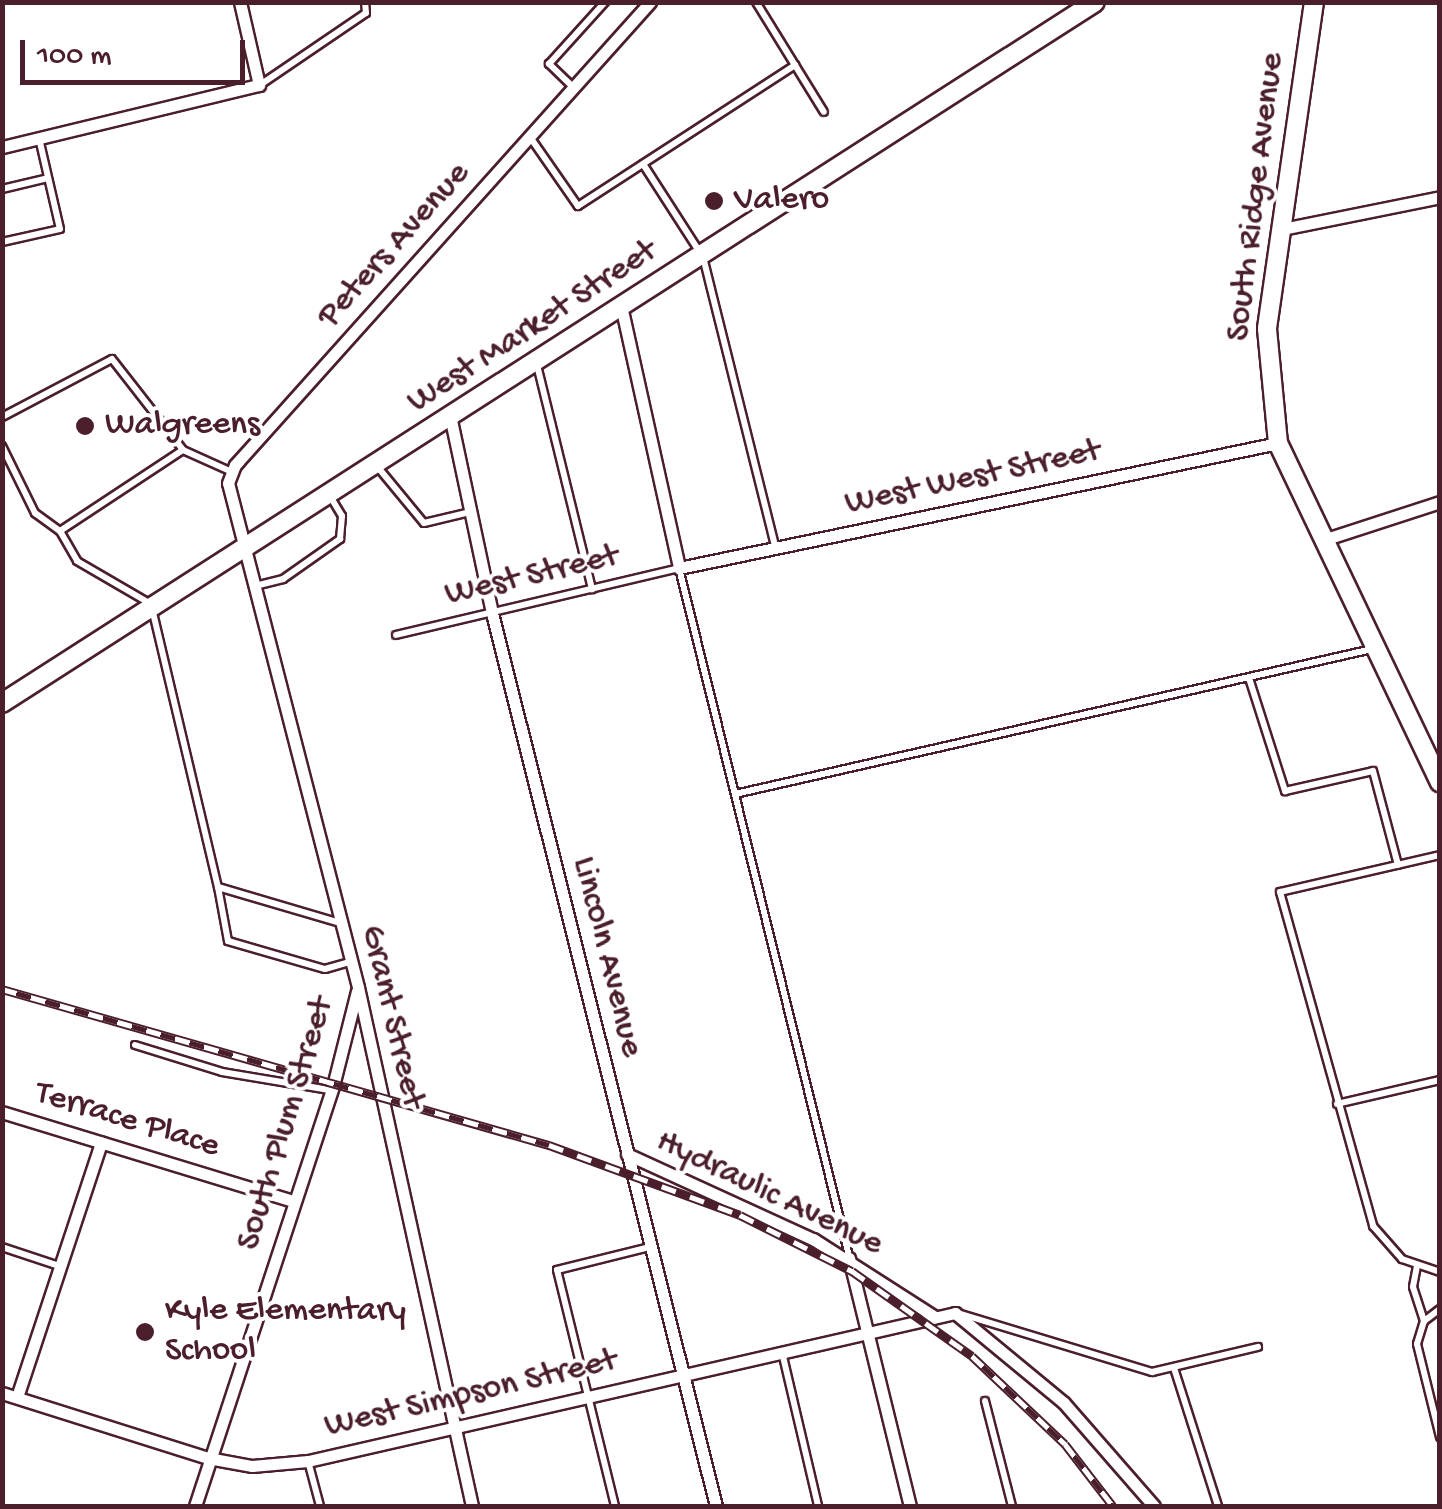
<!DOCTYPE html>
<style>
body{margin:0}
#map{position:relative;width:1442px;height:1509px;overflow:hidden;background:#fff;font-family:"Gochi Hand",sans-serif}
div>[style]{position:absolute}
.roads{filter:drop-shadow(2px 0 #4a1f2b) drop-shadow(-2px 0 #4a1f2b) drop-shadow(0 2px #4a1f2b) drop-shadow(0 -2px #4a1f2b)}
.lane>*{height:6px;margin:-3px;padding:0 3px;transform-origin:3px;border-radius:3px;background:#fff}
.street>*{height:11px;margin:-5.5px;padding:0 5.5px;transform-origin:5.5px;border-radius:5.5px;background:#fff}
.secondary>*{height:18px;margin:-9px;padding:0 9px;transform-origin:9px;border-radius:9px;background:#fff}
.rail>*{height:9px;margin-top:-4.5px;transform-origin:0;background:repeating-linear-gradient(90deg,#fff 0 15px,#4a1f2b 0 30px);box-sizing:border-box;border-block:2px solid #4a1f2b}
.dots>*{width:28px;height:28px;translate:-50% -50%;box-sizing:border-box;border:5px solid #fff;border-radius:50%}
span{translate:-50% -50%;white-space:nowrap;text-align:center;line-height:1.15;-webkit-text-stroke:8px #fff;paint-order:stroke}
.street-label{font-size:35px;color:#4a1f2b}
.poi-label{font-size:35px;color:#4a1f2b}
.left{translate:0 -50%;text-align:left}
.frame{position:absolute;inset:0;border:5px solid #4a1f2b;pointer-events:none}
.scale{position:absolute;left:20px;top:40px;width:225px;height:45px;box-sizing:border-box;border:5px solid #4a1f2b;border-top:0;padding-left:12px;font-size:30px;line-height:35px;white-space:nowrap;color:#4a1f2b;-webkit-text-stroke:8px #fff;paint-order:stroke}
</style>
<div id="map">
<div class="roads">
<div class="lane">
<i style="left:756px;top:2px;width:129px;rotate:58.3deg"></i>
<i style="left:260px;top:85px;width:128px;rotate:-34.2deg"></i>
<i style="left:366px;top:13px;width:11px;rotate:-95deg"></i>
<i style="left:574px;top:88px;width:35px;rotate:-136deg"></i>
<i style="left:549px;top:64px;width:84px;rotate:-47.9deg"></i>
<i style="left:530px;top:137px;width:84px;rotate:55.2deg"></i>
<i style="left:578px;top:206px;width:259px;rotate:-33deg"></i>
<i style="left:643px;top:164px;width:111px;rotate:57.2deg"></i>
<i style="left:703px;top:257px;width:298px;rotate:76deg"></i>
<i style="left:2px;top:189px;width:47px;rotate:-13.4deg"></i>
<i style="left:2px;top:242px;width:59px;rotate:-12.6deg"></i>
<i style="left:60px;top:229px;width:93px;rotate:-103deg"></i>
<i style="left:537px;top:365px;width:231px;rotate:76.2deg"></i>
<i style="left:2px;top:417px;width:124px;rotate:-27.8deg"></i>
<i style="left:112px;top:359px;width:115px;rotate:52deg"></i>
<i style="left:183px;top:450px;width:54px;rotate:24.2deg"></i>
<i style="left:2px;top:446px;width:75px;rotate:63.8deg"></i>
<i style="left:35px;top:513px;width:31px;rotate:36deg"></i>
<i style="left:60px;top:531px;width:34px;rotate:60deg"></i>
<i style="left:77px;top:561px;width:86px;rotate:30.2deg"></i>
<i style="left:151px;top:604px;width:291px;rotate:76.7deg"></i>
<i style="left:218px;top:887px;width:127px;rotate:16.4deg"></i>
<i style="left:376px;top:465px;width:75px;rotate:50.4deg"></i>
<i style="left:424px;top:523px;width:47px;rotate:-13.4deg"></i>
<i style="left:60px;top:531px;width:147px;rotate:-33.4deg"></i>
<i style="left:255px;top:586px;width:29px;rotate:-14deg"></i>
<i style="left:283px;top:579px;width:70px;rotate:-35.1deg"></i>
<i style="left:340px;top:539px;width:23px;rotate:-85deg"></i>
<i style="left:342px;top:516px;width:26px;rotate:-121deg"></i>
<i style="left:396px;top:635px;width:291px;rotate:-13.3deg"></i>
<i style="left:679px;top:568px;width:709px;rotate:76.12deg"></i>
<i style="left:1249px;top:678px;width:119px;rotate:72.3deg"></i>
<i style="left:1285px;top:791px;width:90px;rotate:-12.8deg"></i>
<i style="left:1373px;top:771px;width:97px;rotate:75.1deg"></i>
<i style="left:735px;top:794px;width:653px;rotate:-12.82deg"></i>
<i style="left:1440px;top:855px;width:164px;rotate:167deg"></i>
<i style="left:1280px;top:892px;width:347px;rotate:74.4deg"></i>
<i style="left:1373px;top:1226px;width:44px;rotate:48.7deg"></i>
<i style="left:1402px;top:1259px;width:40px;rotate:18.9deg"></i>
<i style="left:218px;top:887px;width:55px;rotate:79.5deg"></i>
<i style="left:228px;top:941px;width:101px;rotate:16.1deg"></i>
<i style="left:325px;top:969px;width:26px;rotate:-16deg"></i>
<i style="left:135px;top:1045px;width:91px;rotate:17.2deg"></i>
<i style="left:222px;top:1072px;width:109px;rotate:9.5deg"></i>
<i style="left:1337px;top:1104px;width:106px;rotate:-13.1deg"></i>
<i style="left:2px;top:1247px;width:60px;rotate:18.4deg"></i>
<i style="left:1417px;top:1266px;width:21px;rotate:101deg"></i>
<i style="left:1413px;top:1287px;width:36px;rotate:72deg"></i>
<i style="left:1440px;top:1309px;width:20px;rotate:143deg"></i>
<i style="left:1424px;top:1321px;width:24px;rotate:107deg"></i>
<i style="left:1417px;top:1344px;width:96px;rotate:76.1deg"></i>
<i style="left:961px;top:1314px;width:200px;rotate:16.9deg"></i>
<i style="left:1152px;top:1372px;width:109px;rotate:-13.3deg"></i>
<i style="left:782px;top:1352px;width:158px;rotate:76.8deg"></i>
<i style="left:1174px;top:1368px;width:145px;rotate:72.3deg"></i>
<i style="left:985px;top:1401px;width:108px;rotate:75.6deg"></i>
<i style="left:308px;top:1461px;width:47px;rotate:75.1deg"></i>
<i style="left:615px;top:1506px;width:243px;rotate:-103.8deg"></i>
<i style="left:557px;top:1270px;width:96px;rotate:-13.9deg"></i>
</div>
<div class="street">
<i style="left:2px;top:147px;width:264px;rotate:-13.6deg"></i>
<i style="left:259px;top:85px;width:85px;rotate:-102.9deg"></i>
<i style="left:1282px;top:229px;width:161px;rotate:-11.4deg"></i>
<i style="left:622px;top:310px;width:264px;rotate:77.5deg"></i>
<i style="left:679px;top:568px;width:612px;rotate:-11.79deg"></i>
<i style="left:451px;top:420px;width:197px;rotate:78deg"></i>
<i style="left:492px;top:613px;width:921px;rotate:75.92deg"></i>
<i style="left:1326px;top:539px;width:120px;rotate:-18deg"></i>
<i style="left:2px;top:1112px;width:304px;rotate:17deg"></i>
<i style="left:627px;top:1154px;width:205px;rotate:24.6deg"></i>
<i style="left:813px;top:1239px;width:145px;rotate:32.6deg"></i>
<i style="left:849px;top:1258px;width:255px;rotate:76.2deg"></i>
<i style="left:2px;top:1393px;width:216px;rotate:17.5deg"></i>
<i style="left:208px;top:1458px;width:45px;rotate:10.3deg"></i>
<i style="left:252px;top:1466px;width:56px;rotate:-5.1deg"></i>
<i style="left:308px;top:1461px;width:664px;rotate:-12.88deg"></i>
<i style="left:955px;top:1313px;width:141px;rotate:39.5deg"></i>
<i style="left:1064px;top:1403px;width:137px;rotate:48.9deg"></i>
<i style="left:17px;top:1397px;width:268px;rotate:-71.7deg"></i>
<i style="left:195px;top:1506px;width:446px;rotate:-71.8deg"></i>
<i style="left:334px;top:1082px;width:94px;rotate:-75.8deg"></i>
<i style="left:472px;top:1506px;width:531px;rotate:-102.39deg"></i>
<i style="left:358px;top:987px;width:520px;rotate:-104.46deg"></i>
<i style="left:228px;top:483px;width:19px;rotate:-69deg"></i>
<i style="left:235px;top:465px;width:622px;rotate:-48.13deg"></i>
</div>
<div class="secondary">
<i style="left:1314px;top:2px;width:330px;rotate:98.2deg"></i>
<i style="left:1267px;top:329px;width:115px;rotate:84.5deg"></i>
<i style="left:1278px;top:443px;width:376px;rotate:64.5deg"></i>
<i style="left:2px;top:703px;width:1298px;rotate:-32.67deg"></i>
</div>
</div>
<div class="rail">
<i style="left:2px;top:989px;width:569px;rotate:15.92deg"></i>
<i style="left:549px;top:1145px;width:203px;rotate:20.1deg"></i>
<i style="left:740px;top:1215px;width:125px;rotate:26.6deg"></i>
<i style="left:852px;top:1271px;width:147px;rotate:35.3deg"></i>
<i style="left:972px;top:1356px;width:128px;rotate:43.4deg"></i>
<i style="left:1065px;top:1444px;width:78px;rotate:52.3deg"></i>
</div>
<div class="dots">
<i style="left:714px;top:201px;background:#4a1f2b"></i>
<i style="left:85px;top:426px;background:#4a1f2b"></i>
<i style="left:145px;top:1332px;background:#4a1f2b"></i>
</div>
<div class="street-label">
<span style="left:1257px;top:197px;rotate:-83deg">South Ridge Avenue</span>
<span style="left:395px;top:246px;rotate:-48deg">Peters Avenue</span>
<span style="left:533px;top:328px;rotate:-33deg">West Market Street</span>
<span style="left:973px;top:479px;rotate:-12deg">West West Street</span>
<span style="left:532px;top:577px;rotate:-13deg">West Street</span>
<span style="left:606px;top:957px;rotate:76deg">Lincoln Avenue</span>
<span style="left:391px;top:1017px;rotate:77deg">Grant Street</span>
<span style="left:127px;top:1121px;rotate:17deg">Terrace Place</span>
<span style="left:287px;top:1124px;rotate:-73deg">South Plum Street</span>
<span style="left:769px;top:1194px;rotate:26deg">Hydraulic Avenue</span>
<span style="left:471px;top:1395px;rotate:-13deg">West Simpson Street</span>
</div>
<div class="poi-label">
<span class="left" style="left:734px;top:201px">Valero</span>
<span class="left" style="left:105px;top:426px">Walgreens</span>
<span class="left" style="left:165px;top:1332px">Kyle Elementary<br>School</span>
</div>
<div class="frame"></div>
<div class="scale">100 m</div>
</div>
